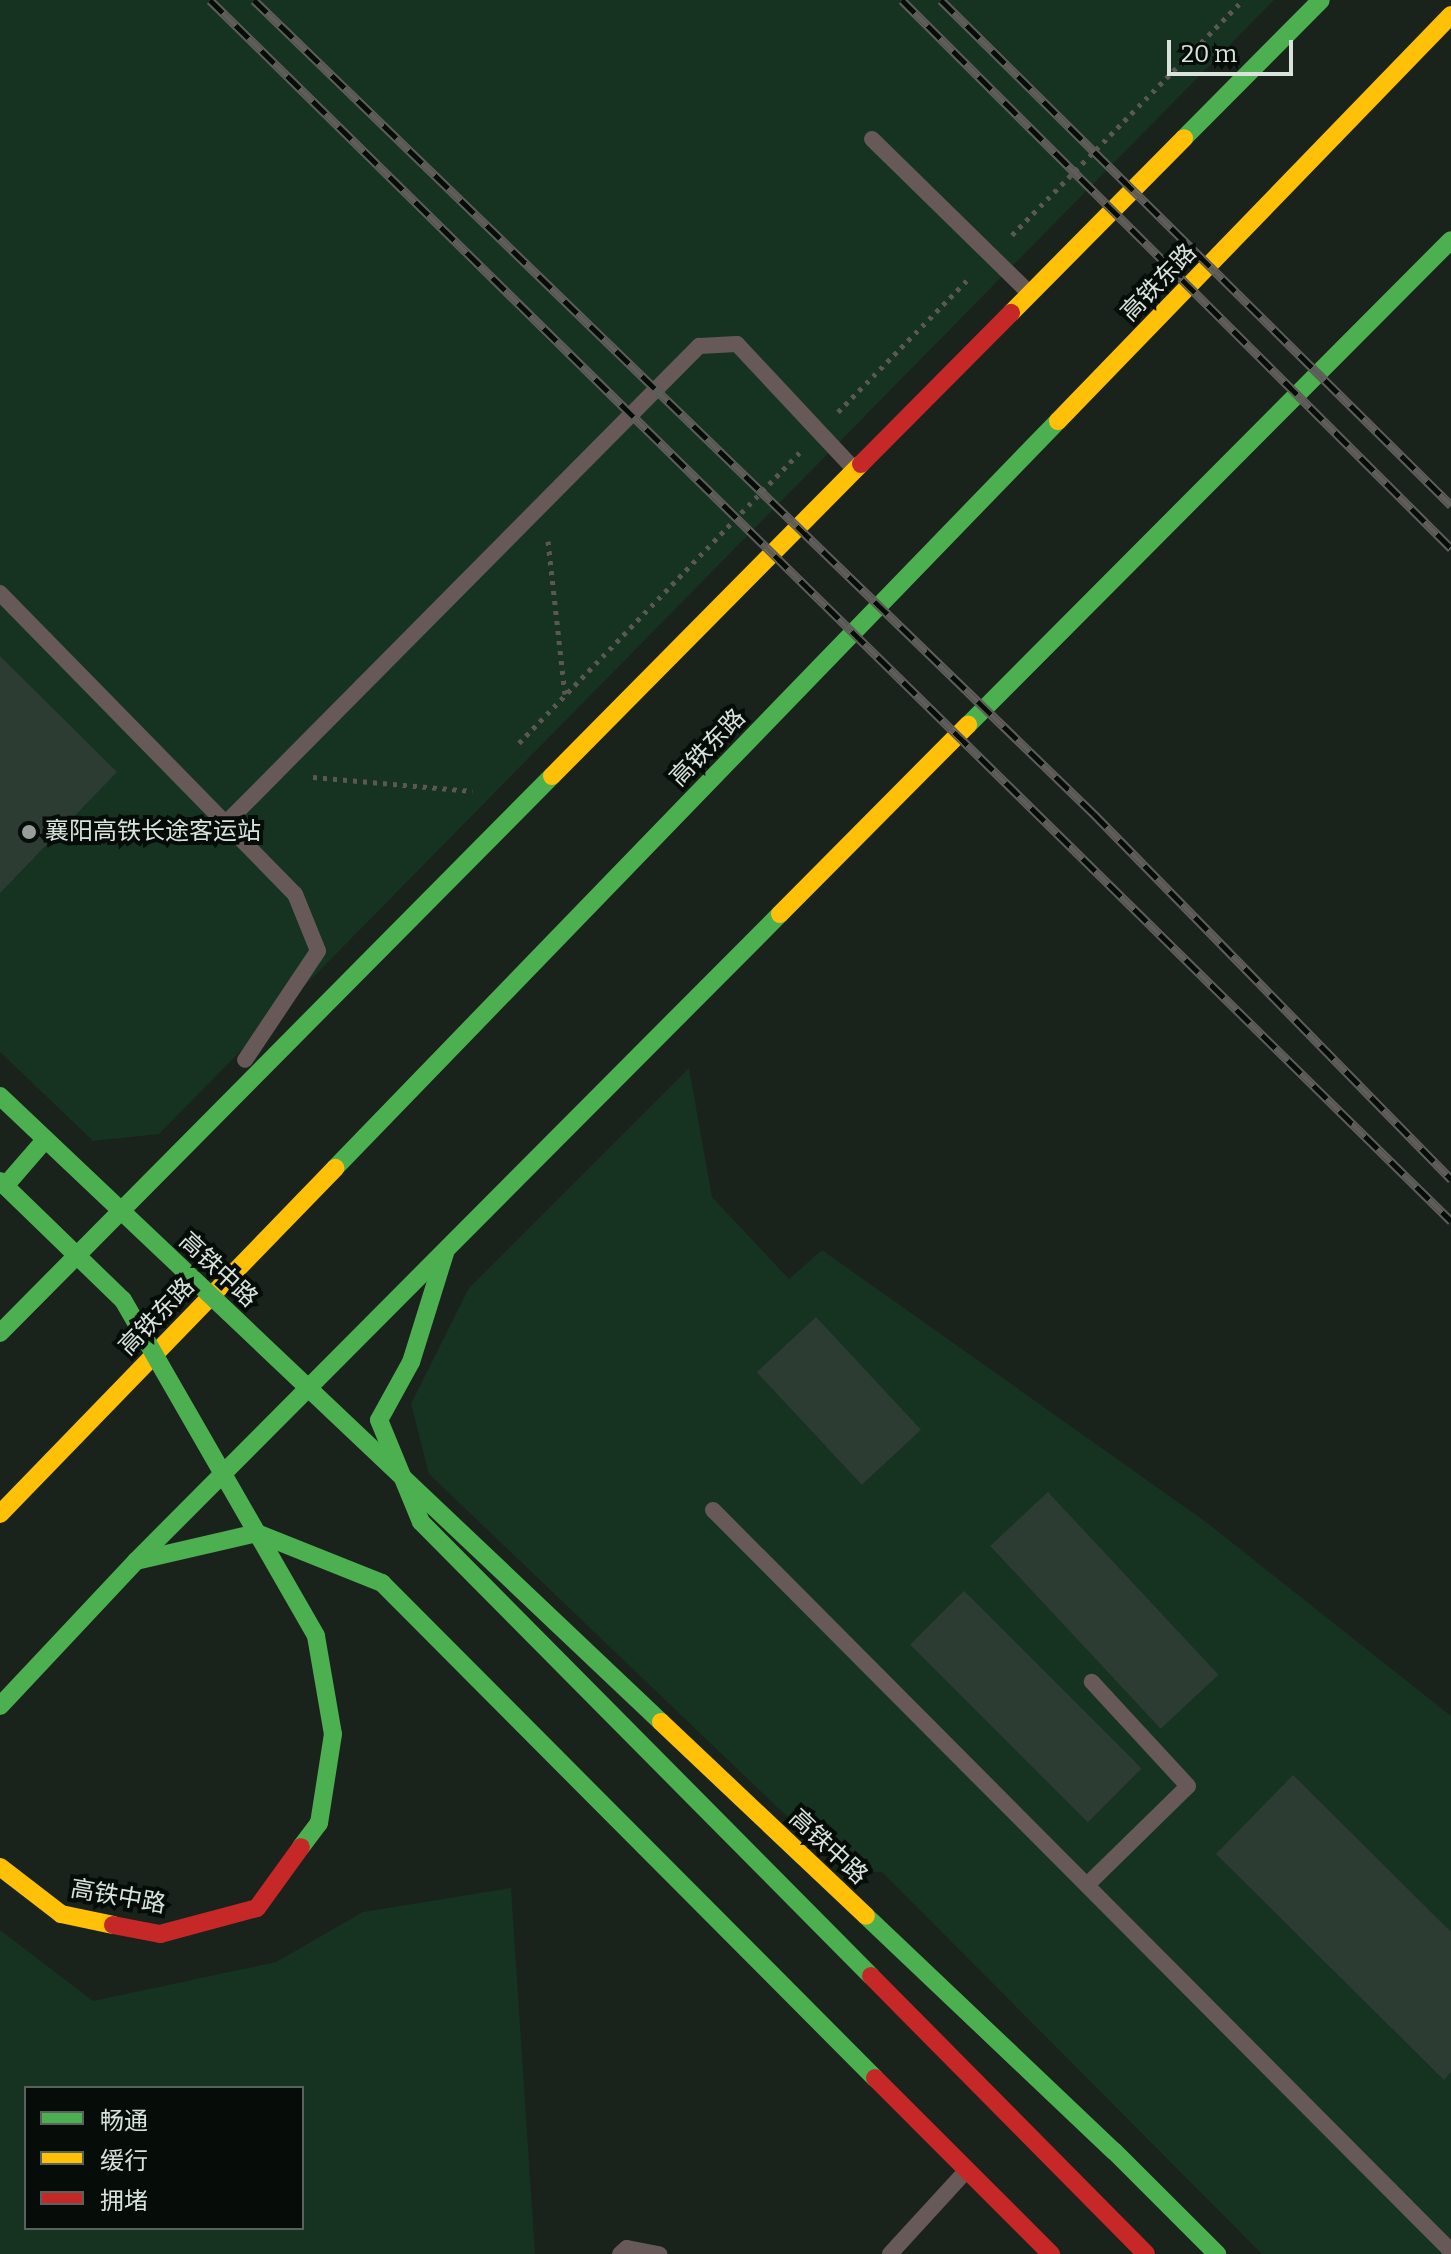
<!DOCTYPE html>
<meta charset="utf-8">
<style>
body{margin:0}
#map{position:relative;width:1451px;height:2254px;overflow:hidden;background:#1a221c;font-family:Bitter,"Noto Sans SC",serif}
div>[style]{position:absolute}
.green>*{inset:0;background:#163221}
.building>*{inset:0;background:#2d3c33;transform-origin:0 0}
.path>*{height:5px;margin-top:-2.5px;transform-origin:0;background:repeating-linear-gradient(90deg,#5b5854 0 4px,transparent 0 10px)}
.lane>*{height:16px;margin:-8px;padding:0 8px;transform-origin:8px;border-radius:8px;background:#665958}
.fast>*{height:18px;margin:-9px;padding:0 9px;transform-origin:9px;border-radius:9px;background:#4caf50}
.slow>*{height:18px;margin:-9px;padding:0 9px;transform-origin:9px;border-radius:9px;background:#ffc107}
.jam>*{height:18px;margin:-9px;padding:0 9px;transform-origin:9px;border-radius:9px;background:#c62828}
.rail>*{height:9px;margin-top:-4.5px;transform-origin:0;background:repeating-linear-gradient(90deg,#060c08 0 18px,#5e5d59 0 36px);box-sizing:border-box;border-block:2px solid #5e5d59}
.fast-bridge>*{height:18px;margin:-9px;padding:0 9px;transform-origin:9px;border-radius:9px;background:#4caf50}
.slow-bridge>*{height:18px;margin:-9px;padding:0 9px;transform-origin:9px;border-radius:9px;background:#ffc107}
.jam-bridge>*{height:18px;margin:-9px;padding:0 9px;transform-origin:9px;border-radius:9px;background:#c62828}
.dots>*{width:22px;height:22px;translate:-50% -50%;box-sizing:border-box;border:4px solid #060c08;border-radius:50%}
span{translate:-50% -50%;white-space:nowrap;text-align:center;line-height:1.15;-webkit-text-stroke:8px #060c08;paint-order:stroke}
.street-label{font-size:24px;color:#d9e3dc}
.poi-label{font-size:24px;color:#d9e3dc}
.left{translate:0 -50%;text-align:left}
.legend{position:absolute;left:24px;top:2086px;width:280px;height:144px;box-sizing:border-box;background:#060c08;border:2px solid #5a625d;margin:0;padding:10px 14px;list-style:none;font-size:24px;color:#d9e3dc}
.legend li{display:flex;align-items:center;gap:16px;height:40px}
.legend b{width:40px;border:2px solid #5a625d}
.scale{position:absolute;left:1167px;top:40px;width:126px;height:36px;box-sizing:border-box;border:4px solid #d9e3dc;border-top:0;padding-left:10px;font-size:24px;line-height:28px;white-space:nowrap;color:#d9e3dc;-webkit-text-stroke:6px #060c08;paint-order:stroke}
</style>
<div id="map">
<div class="green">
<i style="clip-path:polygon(0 0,1274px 0,159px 1134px,93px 1141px,0 1052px)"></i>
<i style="clip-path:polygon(689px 1068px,712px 1197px,789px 1279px,822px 1250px,1206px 1522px,1451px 1716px,1451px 2254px,1262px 2254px,882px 1872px,844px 1871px,429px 1474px,411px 1404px,469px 1288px)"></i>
<i style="clip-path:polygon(evenodd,511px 1888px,535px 2254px,0 2254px,0 1930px,93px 2001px,276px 1962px,363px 1912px,511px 1888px,26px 2088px,302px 2088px,302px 2228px,26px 2228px,26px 2088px)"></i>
</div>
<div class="building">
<i style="clip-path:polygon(0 656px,117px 772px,0 893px)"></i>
<i style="left:816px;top:1317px;width:154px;height:81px;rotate:47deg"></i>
<i style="left:1048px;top:1492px;width:250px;height:79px;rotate:47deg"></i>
<i style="left:964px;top:1591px;width:251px;height:76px;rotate:45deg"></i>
<i style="clip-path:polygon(1293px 1775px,1451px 1932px,1451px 2072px,1444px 2080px,1216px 1854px)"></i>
</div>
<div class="path">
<i style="left:1012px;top:235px;width:330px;rotate:-45.5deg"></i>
<i style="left:838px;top:412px;width:190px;rotate:-45.6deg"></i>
<i style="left:548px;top:541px;width:154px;rotate:83.7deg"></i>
<i style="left:519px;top:743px;width:406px;rotate:-46deg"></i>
<i style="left:313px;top:777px;width:160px;rotate:5deg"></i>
</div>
<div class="lane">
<i style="left:872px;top:139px;width:219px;rotate:44.4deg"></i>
<i style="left:0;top:593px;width:421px;rotate:45.6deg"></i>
<i style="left:295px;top:894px;width:61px;rotate:68deg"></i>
<i style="left:318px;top:951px;width:131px;rotate:123.8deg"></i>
<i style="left:226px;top:823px;width:672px;rotate:-45.24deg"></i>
<i style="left:699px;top:346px;width:38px;rotate:-3deg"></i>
<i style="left:737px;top:344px;width:171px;rotate:46.9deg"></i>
<i style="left:713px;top:1510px;width:1046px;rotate:45.12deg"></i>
<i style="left:1087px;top:1885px;width:141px;rotate:-44.4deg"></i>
<i style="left:1188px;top:1786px;width:142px;rotate:-132.7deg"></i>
<i style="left:620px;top:2254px;width:9px;rotate:-41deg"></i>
<i style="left:627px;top:2248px;width:33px;rotate:11deg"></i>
<i style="left:890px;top:2254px;width:113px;rotate:-47.5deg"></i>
</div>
<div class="fast">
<i style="left:1184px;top:138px;width:194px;rotate:-45.2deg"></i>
<i style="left:968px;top:725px;width:684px;rotate:-45.12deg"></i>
<i style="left:335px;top:1168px;width:1040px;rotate:-45.94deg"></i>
<i style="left:5px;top:1186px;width:61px;rotate:-49deg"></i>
<i style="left:445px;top:1253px;width:114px;rotate:107.3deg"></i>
<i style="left:411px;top:1362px;width:66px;rotate:118.9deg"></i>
<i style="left:379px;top:1420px;width:110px;rotate:67.6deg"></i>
<i style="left:421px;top:1522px;width:639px;rotate:45.25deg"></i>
<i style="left:0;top:1333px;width:784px;rotate:-45.26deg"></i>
<i style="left:136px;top:1561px;width:124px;rotate:-13deg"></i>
<i style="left:257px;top:1533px;width:135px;rotate:21.8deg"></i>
<i style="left:382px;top:1583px;width:699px;rotate:45.12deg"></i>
<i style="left:0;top:1706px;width:199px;rotate:-46.8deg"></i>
<i style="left:136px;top:1561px;width:913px;rotate:-45.13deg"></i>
<i style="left:1114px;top:2151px;width:146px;rotate:45deg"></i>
</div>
<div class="slow">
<i style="left:1011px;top:313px;width:246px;rotate:-45.3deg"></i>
<i style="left:1058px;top:421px;width:565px;rotate:-45.93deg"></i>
<i style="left:552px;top:776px;width:439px;rotate:-45.3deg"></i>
<i style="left:780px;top:914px;width:267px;rotate:-45.2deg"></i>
<i style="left:0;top:1514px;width:482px;rotate:-45.9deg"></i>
</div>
<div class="jam">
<i style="left:861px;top:464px;width:213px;rotate:-45.2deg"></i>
<i style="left:871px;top:1976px;width:391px;rotate:45.3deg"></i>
<i style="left:875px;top:2078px;width:249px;rotate:45deg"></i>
</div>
<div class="rail">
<i style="left:210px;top:0;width:1741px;rotate:44.53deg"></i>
<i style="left:254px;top:0;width:1170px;rotate:44.1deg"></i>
<i style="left:1094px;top:814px;width:511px;rotate:45.63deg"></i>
<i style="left:902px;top:0;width:776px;rotate:44.95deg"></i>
<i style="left:941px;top:0;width:718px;rotate:44.72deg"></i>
</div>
<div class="fast-bridge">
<i style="left:0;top:1096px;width:910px;rotate:43.44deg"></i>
<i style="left:0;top:1181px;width:171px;rotate:44.1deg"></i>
<i style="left:123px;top:1300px;width:387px;rotate:60.1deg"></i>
<i style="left:316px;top:1636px;width:99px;rotate:80.2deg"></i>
<i style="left:333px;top:1734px;width:90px;rotate:98.9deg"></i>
<i style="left:319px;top:1823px;width:30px;rotate:127deg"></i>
<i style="left:866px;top:1916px;width:342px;rotate:43.5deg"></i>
</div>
<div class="slow-bridge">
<i style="left:661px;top:1722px;width:282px;rotate:43.4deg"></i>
<i style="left:0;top:1867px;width:77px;rotate:37.6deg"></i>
<i style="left:61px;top:1914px;width:53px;rotate:11.9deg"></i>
</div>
<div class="jam-bridge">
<i style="left:113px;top:1925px;width:48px;rotate:10.8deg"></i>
<i style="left:160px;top:1934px;width:100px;rotate:-15deg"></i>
<i style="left:257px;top:1908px;width:75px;rotate:-54.2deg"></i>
</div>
<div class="dots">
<i style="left:29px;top:832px;background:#969f99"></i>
</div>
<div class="street-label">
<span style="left:1159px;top:283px;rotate:-46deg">高铁东路</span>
<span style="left:708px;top:748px;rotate:-46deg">高铁东路</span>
<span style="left:218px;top:1270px;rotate:43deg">高铁中路</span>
<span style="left:157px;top:1317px;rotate:-46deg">高铁东路</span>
<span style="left:828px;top:1847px;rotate:43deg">高铁中路</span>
<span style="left:118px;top:1897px;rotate:10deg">高铁中路</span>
</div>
<div class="poi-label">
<span class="left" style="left:45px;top:832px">襄阳高铁长途客运站</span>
</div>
<ul class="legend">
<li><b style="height:10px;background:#4caf50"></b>畅通</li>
<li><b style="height:10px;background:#ffc107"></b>缓行</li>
<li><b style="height:10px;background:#c62828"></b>拥堵</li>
</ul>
<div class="scale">20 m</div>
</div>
